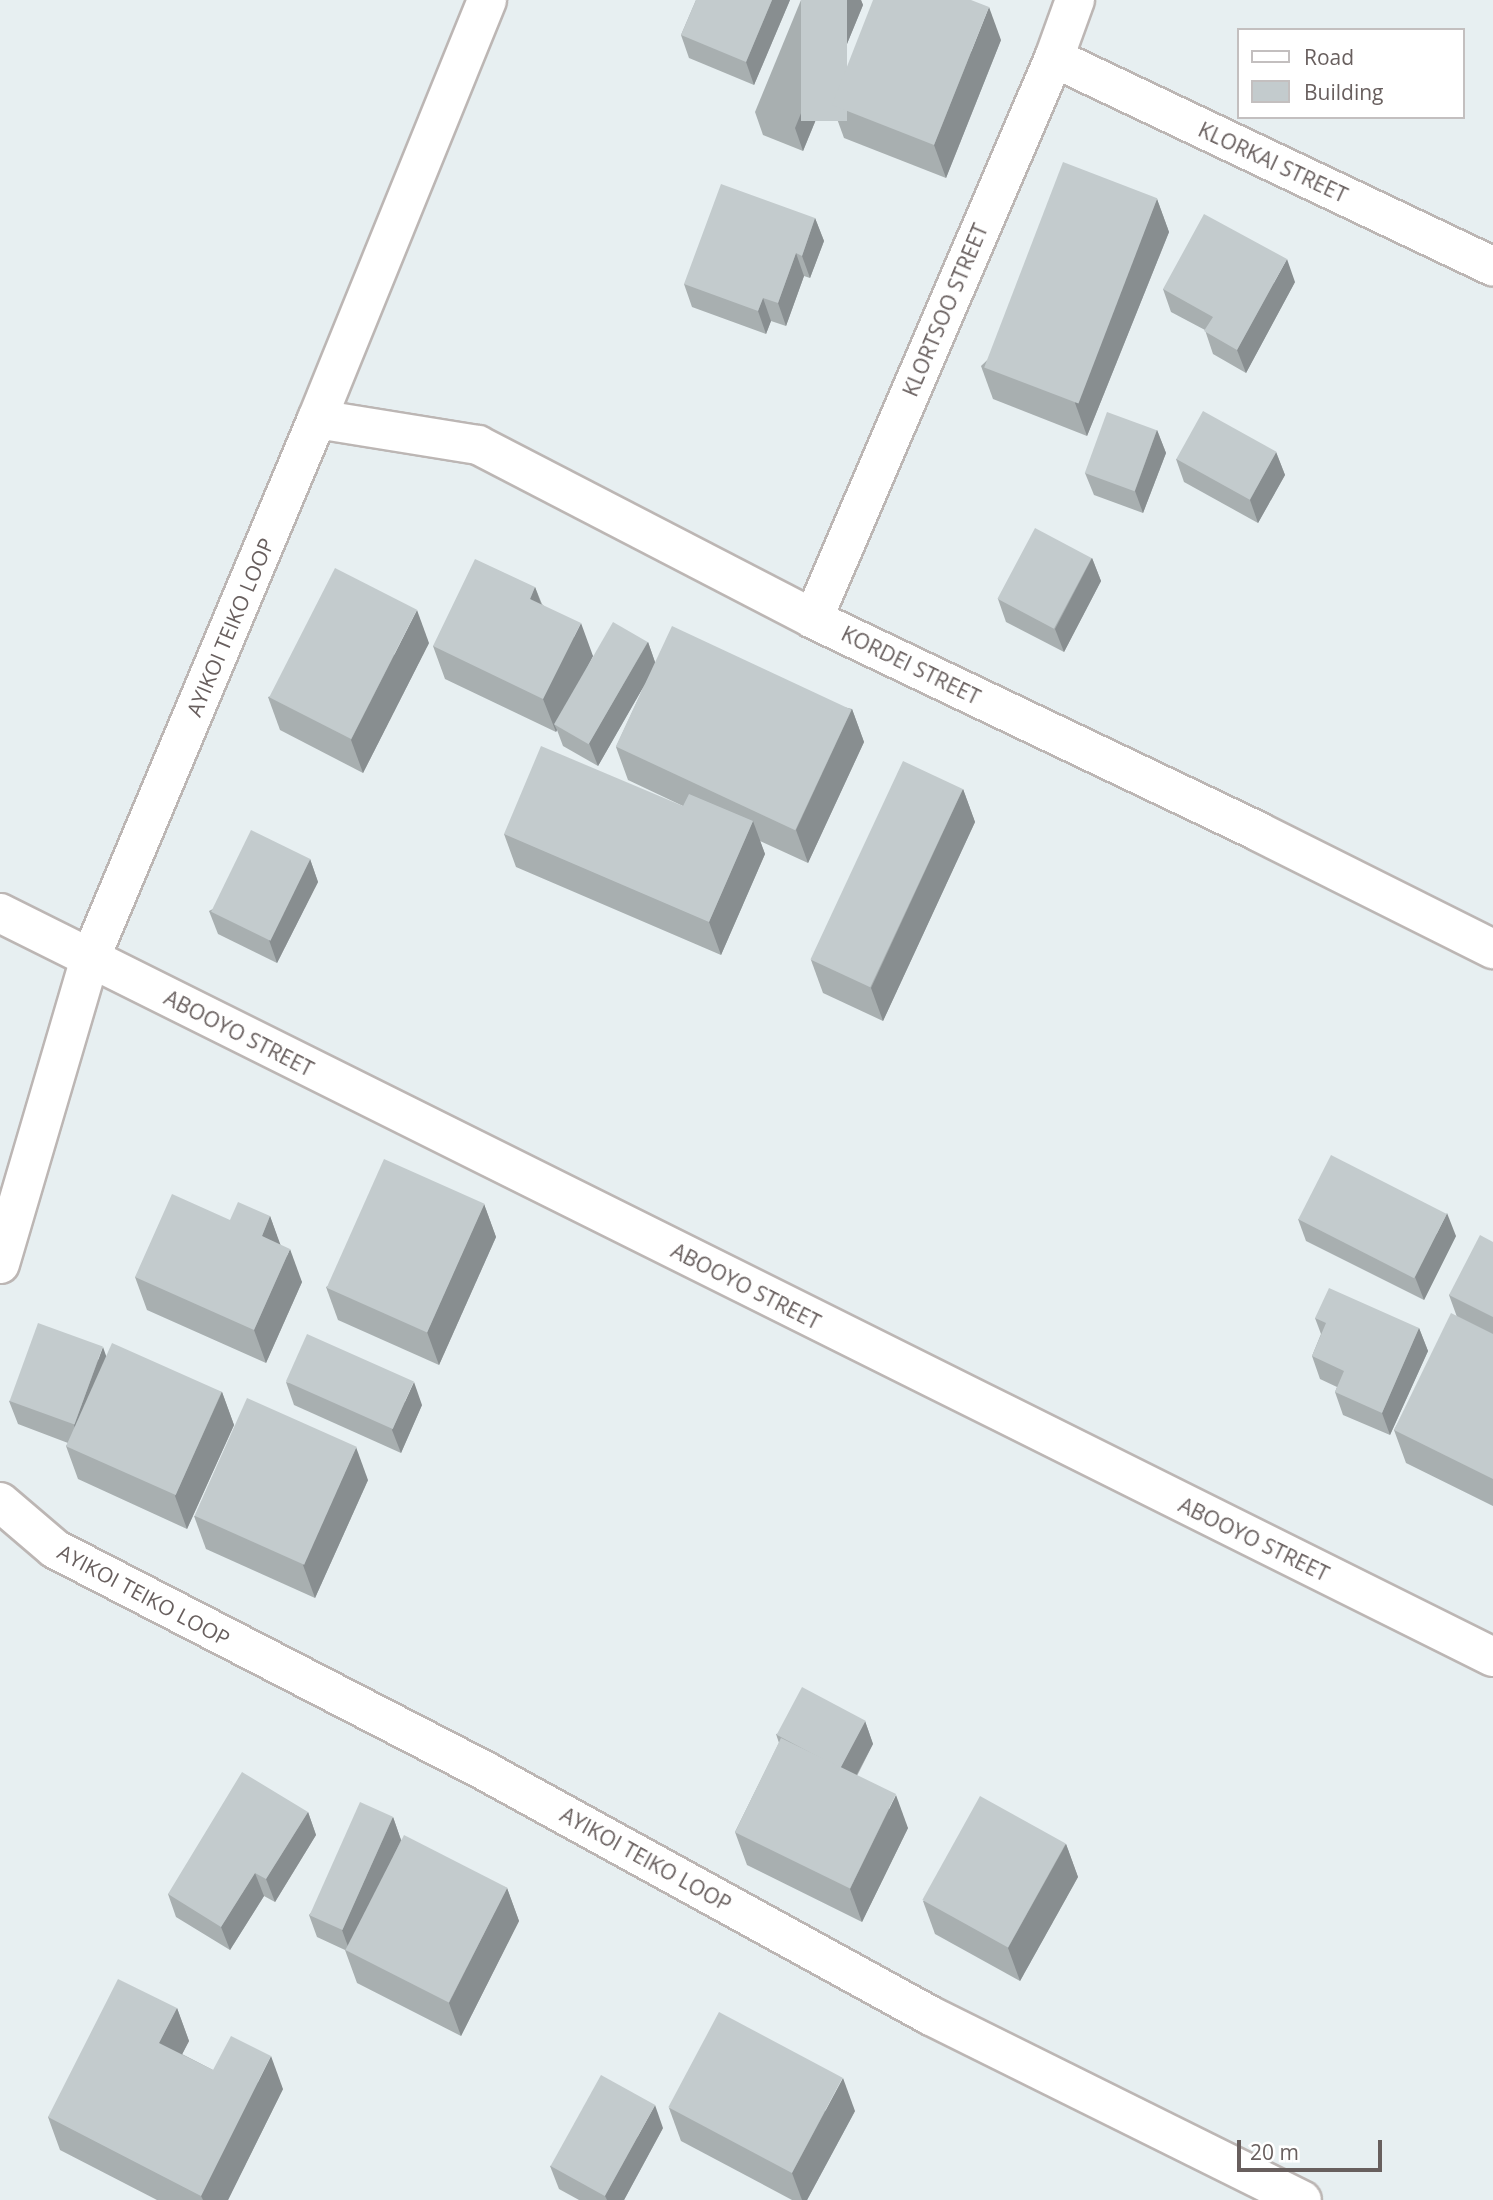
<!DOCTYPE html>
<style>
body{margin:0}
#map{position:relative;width:1493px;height:2200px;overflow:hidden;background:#e7eff1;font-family:"Open Sans",sans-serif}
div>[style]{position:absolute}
.roads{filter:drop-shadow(2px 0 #bcb6b4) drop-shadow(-2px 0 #bcb6b4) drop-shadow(0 2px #bcb6b4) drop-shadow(0 -2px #bcb6b4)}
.minor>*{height:38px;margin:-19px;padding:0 19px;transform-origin:19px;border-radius:19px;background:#fff}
.wall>*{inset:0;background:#a8afb0}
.shaded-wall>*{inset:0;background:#888e90}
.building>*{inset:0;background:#c3cbcd;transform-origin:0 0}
span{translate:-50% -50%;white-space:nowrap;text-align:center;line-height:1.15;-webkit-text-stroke:7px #fff;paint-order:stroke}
.street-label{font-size:21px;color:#685f5e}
.legend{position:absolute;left:1237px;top:28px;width:228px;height:91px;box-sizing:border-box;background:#fff;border:2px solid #c3bfbf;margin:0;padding:9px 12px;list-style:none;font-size:21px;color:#685f5e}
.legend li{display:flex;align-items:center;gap:14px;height:35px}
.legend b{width:35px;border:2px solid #c3bfbf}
.scale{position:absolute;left:1237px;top:2140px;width:145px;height:32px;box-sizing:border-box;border:4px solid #685f5e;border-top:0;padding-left:9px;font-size:21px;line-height:24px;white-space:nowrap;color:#685f5e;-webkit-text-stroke:5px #fff;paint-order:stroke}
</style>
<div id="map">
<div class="roads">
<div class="minor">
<i style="left:1054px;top:58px;width:486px;rotate:25.4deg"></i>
<i style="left:317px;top:419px;width:163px;rotate:9.2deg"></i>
<i style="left:478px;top:445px;width:377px;rotate:27.4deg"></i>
<i style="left:813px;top:619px;width:494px;rotate:25.5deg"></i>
<i style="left:1259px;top:832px;width:262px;rotate:26.6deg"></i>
<i style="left:813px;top:619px;width:611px;rotate:-66.75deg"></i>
<i style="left:1054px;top:58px;width:62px;rotate:-70.1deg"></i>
<i style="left:0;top:913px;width:1668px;rotate:26.49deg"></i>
<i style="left:0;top:1264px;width:318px;rotate:-73.6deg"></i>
<i style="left:90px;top:959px;width:586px;rotate:-67.2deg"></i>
<i style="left:317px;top:419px;width:452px;rotate:-67.9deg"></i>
<i style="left:0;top:1502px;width:72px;rotate:40.5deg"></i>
<i style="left:55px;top:1549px;width:484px;rotate:27.3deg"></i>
<i style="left:485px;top:1771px;width:509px;rotate:28.78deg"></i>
<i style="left:931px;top:2016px;width:414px;rotate:26.4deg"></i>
</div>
</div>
<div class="wall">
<i style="clip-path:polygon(696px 0,790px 0,754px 85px,689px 58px,681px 35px)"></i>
<i style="clip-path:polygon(801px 0,861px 0,863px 5px,803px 151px,763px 135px,755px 112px)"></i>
<i style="clip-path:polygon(1001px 40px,946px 178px,844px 138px,832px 105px)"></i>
<i style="clip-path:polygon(1157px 199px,1169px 232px,1087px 436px,993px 399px,981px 366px)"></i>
<i style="clip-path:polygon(815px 218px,824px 241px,810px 278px,804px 276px,786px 326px,771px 321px,766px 334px,692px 307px,684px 284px)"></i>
<i style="clip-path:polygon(1295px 282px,1246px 373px,1213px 354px,1205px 330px,1171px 312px,1163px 289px)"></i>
<i style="clip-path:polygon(1157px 430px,1166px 453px,1143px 513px,1094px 495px,1085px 473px)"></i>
<i style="clip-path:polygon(1276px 452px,1285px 475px,1258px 523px,1184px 482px,1176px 459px)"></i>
<i style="clip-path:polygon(1092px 558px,1101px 581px,1064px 652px,1006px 622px,998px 599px)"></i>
<i style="clip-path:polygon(535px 587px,542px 604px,593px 656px,587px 668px,648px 642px,655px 662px,852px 709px,864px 742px,808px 863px,760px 841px,765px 854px,721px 955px,516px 867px,504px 834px,683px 806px,628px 780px,616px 747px,646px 682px,598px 766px,563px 746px,557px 730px,556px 732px,445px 679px,433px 646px)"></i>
<i style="clip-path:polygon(429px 643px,363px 773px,280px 730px,268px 697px)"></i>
<i style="clip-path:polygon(963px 789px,975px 822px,883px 1021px,823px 993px,811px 960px)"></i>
<i style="clip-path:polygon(310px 859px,318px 882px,277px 963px,218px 934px,209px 911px)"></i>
<i style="clip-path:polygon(484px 1204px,496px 1237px,439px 1365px,338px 1320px,326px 1287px)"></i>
<i style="clip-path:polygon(270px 1216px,280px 1245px,302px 1282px,266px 1363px,147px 1310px,135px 1277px,230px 1220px)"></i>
<i style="clip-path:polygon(1298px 1219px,1456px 1236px,1424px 1300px,1306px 1241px)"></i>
<i style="clip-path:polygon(1493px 1242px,1493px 1506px,1406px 1463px,1394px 1430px,1457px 1317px,1449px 1295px)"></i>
<i style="clip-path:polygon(1315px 1318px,1419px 1328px,1428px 1351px,1390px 1435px,1343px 1415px,1335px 1392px,1337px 1387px,1320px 1379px,1312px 1356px,1321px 1334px)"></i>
<i style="clip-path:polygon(106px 1356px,222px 1392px,234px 1425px,187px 1529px,78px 1479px,66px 1446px,68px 1443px,18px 1424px,9px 1401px)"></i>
<i style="clip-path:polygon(286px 1382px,422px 1405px,401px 1453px,294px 1405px)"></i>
<i style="clip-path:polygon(368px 1480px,315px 1598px,206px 1549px,194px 1516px)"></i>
<i style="clip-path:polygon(865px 1721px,873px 1744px,857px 1776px,908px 1828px,862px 1922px,747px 1865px,735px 1832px,779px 1743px,776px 1734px)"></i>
<i style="clip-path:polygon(308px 1812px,316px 1835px,275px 1902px,264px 1896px,230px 1950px,176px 1917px,168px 1894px)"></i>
<i style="clip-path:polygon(393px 1817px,401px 1840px,507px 1888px,519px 1921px,461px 2036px,357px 1983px,345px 1950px,317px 1937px,309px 1915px)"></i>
<i style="clip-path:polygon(1066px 1844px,1078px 1877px,1020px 1981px,935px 1934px,923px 1901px)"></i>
<i style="clip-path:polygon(177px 2008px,189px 2041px,182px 2054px,213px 2070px,283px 2089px,228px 2200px,157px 2200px,60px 2150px,48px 2117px)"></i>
<i style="clip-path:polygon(669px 2108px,855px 2111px,807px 2200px,792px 2200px,681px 2141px)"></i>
<i style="clip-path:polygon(663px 2128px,624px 2200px,579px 2200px,559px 2189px,550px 2166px)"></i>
</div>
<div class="shaded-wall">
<i style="clip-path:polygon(772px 0,790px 0,754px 85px,746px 62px)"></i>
<i style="clip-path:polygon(847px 0,861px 0,863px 5px,803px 151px,795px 128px)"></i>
<i style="clip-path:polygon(989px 7px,1001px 40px,946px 178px,934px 145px)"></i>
<i style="clip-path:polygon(1157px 199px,1169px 232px,1087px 436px,1075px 403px)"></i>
<i style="clip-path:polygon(815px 218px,824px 241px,810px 278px,802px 256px)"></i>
<i style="clip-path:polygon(796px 253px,804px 276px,786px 326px,778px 303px)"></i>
<i style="clip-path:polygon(1287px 259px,1295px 282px,1246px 373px,1237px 350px)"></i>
<i style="clip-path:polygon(763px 298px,771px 321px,766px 334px,758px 311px)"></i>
<i style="clip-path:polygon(1157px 430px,1166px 453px,1143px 513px,1135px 491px)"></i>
<i style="clip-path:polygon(1276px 452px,1285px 475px,1258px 523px,1250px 500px)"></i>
<i style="clip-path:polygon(1092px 558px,1101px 581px,1064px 652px,1055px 629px)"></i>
<i style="clip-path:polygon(535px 587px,547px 620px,530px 599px)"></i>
<i style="clip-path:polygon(417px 610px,429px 643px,363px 773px,351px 740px)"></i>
<i style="clip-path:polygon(581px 623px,593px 656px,558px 726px,554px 724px,557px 730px,556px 732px,543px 699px)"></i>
<i style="clip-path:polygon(648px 642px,656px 665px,598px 766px,589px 743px)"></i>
<i style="clip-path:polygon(852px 709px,864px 742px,808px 863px,796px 830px)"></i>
<i style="clip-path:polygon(963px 789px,975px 822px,883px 1021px,871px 988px)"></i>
<i style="clip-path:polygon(753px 821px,765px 854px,721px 955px,709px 922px)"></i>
<i style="clip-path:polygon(310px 859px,318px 882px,277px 963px,269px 940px)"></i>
<i style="clip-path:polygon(484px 1204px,496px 1237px,439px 1365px,427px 1332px)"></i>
<i style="clip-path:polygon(1447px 1213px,1456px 1236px,1424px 1300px,1415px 1277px)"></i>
<i style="clip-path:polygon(270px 1216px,282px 1249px,262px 1236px)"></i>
<i style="clip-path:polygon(290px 1249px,302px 1282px,266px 1363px,254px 1330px)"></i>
<i style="clip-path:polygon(1419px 1328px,1428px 1351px,1390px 1435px,1382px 1413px)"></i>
<i style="clip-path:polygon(103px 1347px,111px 1370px,82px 1448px,74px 1425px)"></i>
<i style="clip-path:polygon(414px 1382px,422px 1405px,401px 1453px,392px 1430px)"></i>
<i style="clip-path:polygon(222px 1392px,234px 1425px,187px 1529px,175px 1496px)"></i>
<i style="clip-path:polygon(356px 1447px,368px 1480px,315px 1598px,303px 1565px)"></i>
<i style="clip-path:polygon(865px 1721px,873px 1744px,848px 1791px,840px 1768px)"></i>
<i style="clip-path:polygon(896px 1795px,908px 1828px,862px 1922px,850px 1889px)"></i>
<i style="clip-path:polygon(308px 1812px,316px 1835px,275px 1902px,266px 1879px)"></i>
<i style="clip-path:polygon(393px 1817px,401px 1840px,350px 1952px,342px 1930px)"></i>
<i style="clip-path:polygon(1066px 1844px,1078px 1877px,1020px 1981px,1008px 1948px)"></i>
<i style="clip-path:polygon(255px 1873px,264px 1896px,230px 1950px,221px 1927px)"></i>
<i style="clip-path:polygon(507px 1888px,519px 1921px,461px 2036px,449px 2003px)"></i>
<i style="clip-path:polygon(177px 2008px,189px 2041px,171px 2076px,159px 2043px)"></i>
<i style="clip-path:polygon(271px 2056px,283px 2089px,228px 2200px,203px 2200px,201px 2196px)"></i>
<i style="clip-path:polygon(843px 2078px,855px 2111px,807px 2200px,802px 2200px,792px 2173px)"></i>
<i style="clip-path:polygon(655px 2105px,663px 2128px,624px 2200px,607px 2200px,605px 2196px)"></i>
</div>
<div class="building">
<i style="clip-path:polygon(696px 0,772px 0,746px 62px,681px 35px)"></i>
<i style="left:801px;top:0;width:46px;height:121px"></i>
<i style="clip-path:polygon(873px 0,971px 0,989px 7px,934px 145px,832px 105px)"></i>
<i style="left:1063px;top:162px;width:101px;height:220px;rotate:21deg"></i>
<i style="clip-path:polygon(721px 184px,815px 218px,802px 256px,796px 253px,778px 303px,763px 298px,758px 311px,684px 284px)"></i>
<i style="clip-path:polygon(1204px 214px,1287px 259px,1237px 350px,1204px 331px,1213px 317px,1163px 289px)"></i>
<i style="left:1203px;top:411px;width:84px;height:55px;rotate:29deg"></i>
<i style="left:1107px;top:412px;width:53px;height:65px;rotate:20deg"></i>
<i style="left:1035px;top:528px;width:64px;height:80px;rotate:28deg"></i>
<i style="clip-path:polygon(475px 559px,535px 587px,530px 599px,581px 623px,543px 699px,433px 646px)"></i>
<i style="left:335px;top:568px;width:92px;height:145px;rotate:27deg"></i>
<i style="left:613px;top:622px;width:40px;height:118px;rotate:30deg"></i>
<i style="left:672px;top:626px;width:198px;height:133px;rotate:25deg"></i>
<i style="clip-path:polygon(541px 746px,683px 806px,689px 794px,753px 821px,709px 922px,504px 834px)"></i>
<i style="left:903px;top:761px;width:66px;height:219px;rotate:25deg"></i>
<i style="left:251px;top:830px;width:66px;height:91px;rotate:26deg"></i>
<i style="left:1331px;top:1155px;width:130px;height:72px;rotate:27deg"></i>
<i style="left:384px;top:1159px;width:110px;height:141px;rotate:24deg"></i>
<i style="clip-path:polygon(172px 1194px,230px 1220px,238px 1202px,270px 1216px,262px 1236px,290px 1249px,254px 1330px,135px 1277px)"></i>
<i style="clip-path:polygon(1480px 1235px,1493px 1242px,1493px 1317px,1449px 1295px)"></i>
<i style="clip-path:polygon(1329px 1288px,1419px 1328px,1382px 1413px,1335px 1392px,1344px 1371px,1312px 1356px,1326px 1323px,1315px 1318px)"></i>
<i style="clip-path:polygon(1451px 1313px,1493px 1334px,1493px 1479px,1394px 1430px)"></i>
<i style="left:38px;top:1323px;width:69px;height:83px;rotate:20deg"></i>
<i style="left:307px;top:1334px;width:117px;height:52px;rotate:24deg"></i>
<i style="left:112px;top:1343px;width:120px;height:113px;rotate:24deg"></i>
<i style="left:247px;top:1398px;width:120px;height:129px;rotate:24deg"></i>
<i style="left:802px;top:1687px;width:72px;height:54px;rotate:28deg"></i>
<i style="left:781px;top:1738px;width:128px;height:105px;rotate:26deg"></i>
<i style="clip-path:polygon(242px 1772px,308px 1812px,266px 1879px,255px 1873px,221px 1927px,168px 1894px)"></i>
<i style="left:980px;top:1796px;width:98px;height:119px;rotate:29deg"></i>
<i style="left:360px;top:1802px;width:36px;height:124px;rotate:24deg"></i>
<i style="left:404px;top:1835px;width:116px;height:129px;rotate:27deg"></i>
<i style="clip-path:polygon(118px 1979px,177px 2008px,159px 2043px,213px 2070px,231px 2036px,271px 2056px,201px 2196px,48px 2117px)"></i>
<i style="left:719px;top:2012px;width:140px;height:108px;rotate:28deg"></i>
<i style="left:601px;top:2075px;width:62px;height:104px;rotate:29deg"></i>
</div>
<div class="street-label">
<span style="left:1273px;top:162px;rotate:25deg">KLORKAI STREET</span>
<span style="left:945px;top:310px;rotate:-67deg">KLORTSOO STREET</span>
<span style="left:230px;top:627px;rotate:-67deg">AYIKOI TEIKO LOOP</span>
<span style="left:911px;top:665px;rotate:26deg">KORDEI STREET</span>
<span style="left:239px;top:1033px;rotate:27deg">ABOOYO STREET</span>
<span style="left:746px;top:1286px;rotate:27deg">ABOOYO STREET</span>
<span style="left:1254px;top:1539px;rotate:26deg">ABOOYO STREET</span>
<span style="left:144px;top:1595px;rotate:28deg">AYIKOI TEIKO LOOP</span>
<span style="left:646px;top:1859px;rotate:29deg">AYIKOI TEIKO LOOP</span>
</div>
<ul class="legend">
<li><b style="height:9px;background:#fff"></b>Road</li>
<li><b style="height:19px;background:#c3cbcd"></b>Building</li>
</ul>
<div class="scale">20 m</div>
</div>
